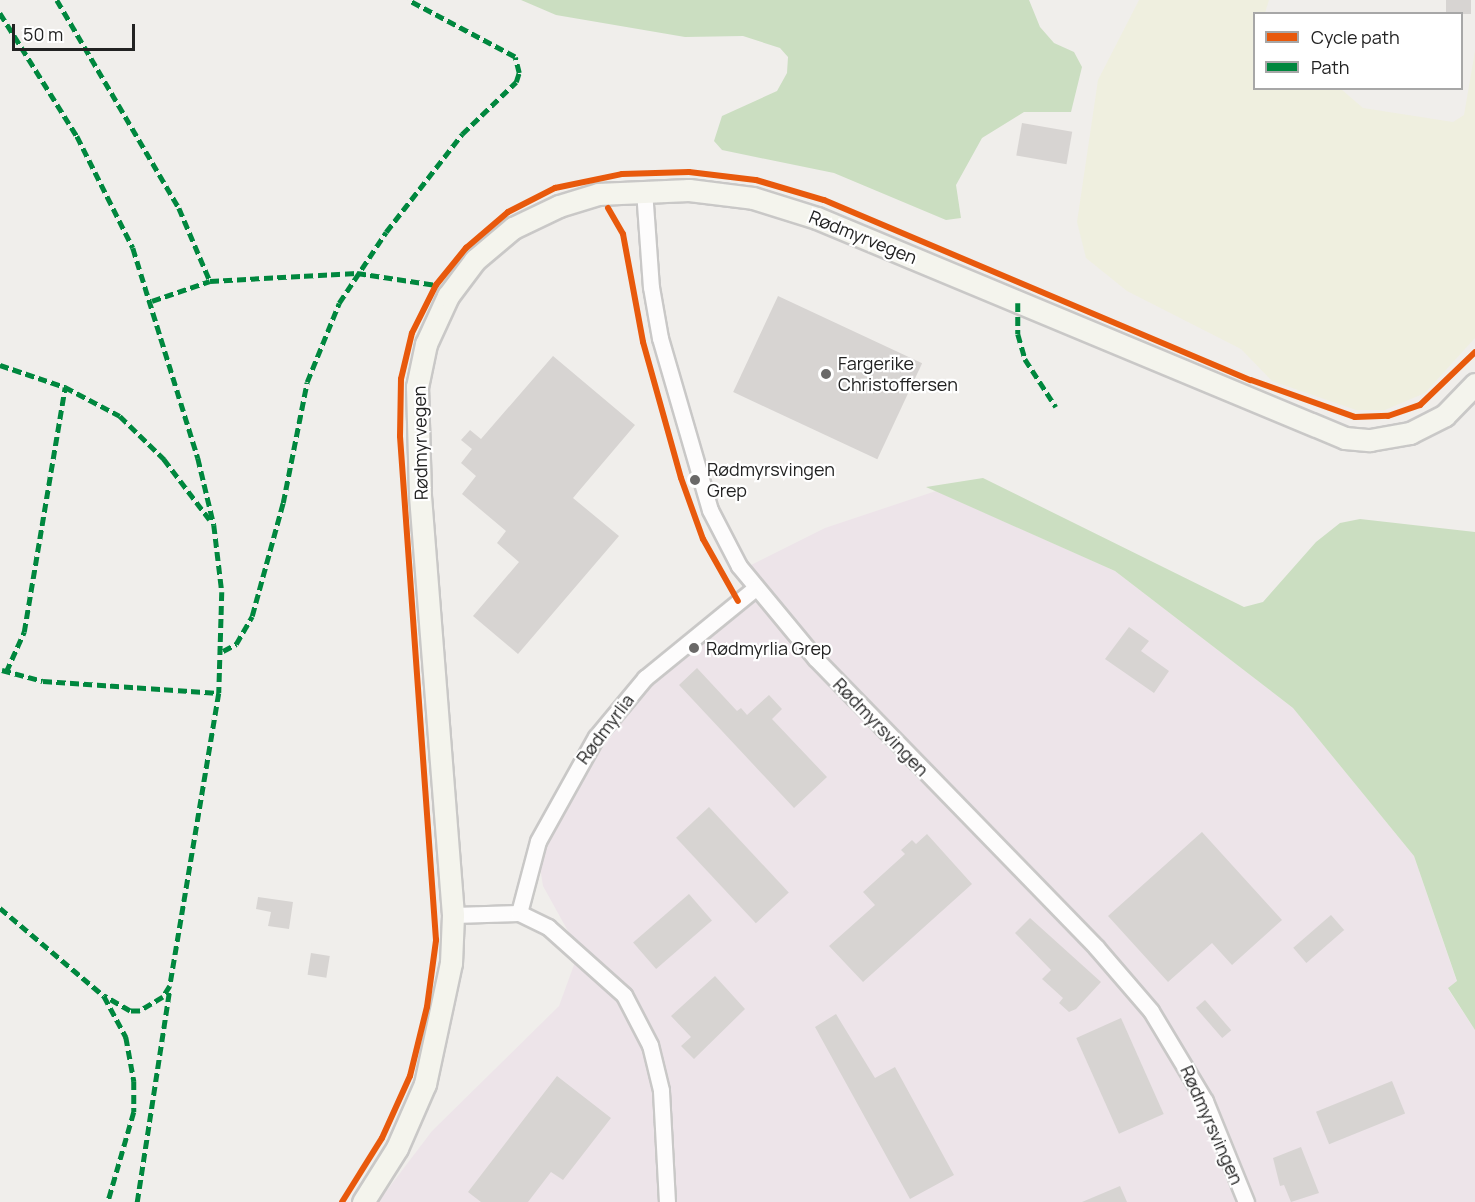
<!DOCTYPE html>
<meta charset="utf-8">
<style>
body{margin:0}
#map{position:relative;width:1475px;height:1202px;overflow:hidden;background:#f0eeeb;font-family:Manrope,sans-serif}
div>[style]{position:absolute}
.industrial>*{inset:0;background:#ede4e9}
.farmland>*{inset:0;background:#efefdf}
.forest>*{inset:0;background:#cbdec1}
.building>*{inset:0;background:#d7d4d2;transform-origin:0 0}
.roads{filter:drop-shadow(2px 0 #c9c8c7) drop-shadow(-2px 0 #c9c8c7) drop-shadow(0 2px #c9c8c7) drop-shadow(0 -2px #c9c8c7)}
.street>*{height:15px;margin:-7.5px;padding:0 7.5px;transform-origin:7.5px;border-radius:7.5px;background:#fdfcfc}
.secondary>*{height:21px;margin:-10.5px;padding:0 10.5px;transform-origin:10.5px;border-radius:10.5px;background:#f4f4ed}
.quiet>*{height:4.5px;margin-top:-2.25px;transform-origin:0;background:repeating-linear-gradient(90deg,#00873e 0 9px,transparent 0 13.5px)}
.cycleway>*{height:6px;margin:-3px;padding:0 3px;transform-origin:3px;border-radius:3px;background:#e8590c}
.dots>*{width:16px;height:16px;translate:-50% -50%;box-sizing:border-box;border:3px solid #fff;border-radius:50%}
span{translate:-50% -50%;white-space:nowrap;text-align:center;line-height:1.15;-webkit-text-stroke:4.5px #fff;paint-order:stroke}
.street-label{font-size:18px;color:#222}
.poi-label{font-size:18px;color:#222}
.left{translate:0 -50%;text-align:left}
.legend{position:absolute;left:1253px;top:12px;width:210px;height:78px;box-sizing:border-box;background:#fff;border:2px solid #a7a7a7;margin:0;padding:8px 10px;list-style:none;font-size:18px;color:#222}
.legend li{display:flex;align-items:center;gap:12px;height:30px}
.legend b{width:30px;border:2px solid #a7a7a7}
.scale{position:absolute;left:12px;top:24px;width:123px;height:27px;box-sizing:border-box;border:3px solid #222;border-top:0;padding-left:8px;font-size:18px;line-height:21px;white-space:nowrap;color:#222;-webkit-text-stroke:4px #fff;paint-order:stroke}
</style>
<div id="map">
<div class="industrial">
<i style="clip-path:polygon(936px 491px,1115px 571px,1293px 708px,1414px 856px,1457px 982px,1448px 989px,1475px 1030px,1475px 1202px,378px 1202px,432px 1131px,559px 1006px,579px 951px,543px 886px,540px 867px,547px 843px,574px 790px,617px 721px,693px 644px,764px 590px,749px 566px,825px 528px)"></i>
</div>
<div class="farmland">
<i style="clip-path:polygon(1139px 0,1269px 0,1265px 13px,1254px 14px,1254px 88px,1341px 89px,1363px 108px,1453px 122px,1464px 115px,1475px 51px,1475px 338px,1425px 393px,1385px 410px,1356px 410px,1272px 381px,1241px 349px,1127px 291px,1086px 258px,1077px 222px,1098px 80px)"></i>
</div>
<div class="forest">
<i style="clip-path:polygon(521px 0,1029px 0,1040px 27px,1054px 43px,1074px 52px,1082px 67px,1071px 112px,1024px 112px,982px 138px,956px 185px,961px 218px,946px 220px,834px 173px,722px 150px,714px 141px,722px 116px,777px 91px,787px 73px,788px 57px,780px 48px,743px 36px,685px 37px,556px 15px)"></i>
<i style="clip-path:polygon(983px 478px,1244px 607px,1263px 602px,1316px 542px,1340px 523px,1360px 519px,1475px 532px,1475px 1030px,1448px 988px,1457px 981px,1414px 856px,1293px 708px,1115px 571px,926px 487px)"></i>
</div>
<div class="building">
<i style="left:1446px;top:0;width:25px;height:14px"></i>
<i style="left:1022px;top:123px;width:51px;height:33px;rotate:10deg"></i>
<i style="left:778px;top:296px;width:159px;height:106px;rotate:25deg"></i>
<i style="clip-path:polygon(553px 356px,635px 425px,573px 498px,619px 536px,518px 654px,473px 616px,519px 562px,497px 543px,506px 531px,462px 494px,476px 476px,461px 463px,472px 449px,461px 440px,470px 430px,481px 439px)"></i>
<i style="clip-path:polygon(1129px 627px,1149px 641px,1141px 651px,1169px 671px,1154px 693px,1105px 659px)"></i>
<i style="clip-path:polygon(697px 668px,737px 711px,741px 708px,747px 715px,769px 695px,782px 709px,772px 719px,827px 777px,794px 808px,679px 685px)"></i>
<i style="left:709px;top:807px;width:117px;height:45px;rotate:47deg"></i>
<i style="clip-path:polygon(1202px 832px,1282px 920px,1232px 965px,1212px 943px,1168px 982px,1108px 916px)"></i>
<i style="clip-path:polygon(927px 834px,972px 884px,863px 982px,829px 946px,875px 905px,863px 892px,905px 854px,901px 850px,912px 840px,916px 844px)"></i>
<i style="left:689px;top:894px;width:35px;height:74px;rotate:49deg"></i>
<i style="clip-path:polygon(258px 897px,293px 902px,289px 929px,268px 926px,271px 912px,256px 909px)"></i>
<i style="left:1331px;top:915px;width:20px;height:50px;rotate:49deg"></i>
<i style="clip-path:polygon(1030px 918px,1101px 982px,1076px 1009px,1069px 1012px,1059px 1003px,1063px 998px,1042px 979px,1051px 970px,1015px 933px)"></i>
<i style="left:311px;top:953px;width:19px;height:22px;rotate:9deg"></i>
<i style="clip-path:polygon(715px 976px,745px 1009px,694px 1059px,681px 1046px,691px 1037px,671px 1016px)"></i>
<i style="left:1205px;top:1000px;width:40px;height:12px;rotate:49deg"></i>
<i style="clip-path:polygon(836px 1014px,875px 1078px,895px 1067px,954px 1175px,910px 1199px,815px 1027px)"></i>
<i style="left:1121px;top:1018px;width:105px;height:49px;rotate:66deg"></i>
<i style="clip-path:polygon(557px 1076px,611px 1118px,563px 1180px,551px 1172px,528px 1202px,481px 1202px,468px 1192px)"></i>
<i style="left:1392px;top:1081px;width:35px;height:82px;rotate:68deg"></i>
<i style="clip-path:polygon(1301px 1147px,1319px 1193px,1291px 1202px,1284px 1185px,1280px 1186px,1273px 1158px)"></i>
<i style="clip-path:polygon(1120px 1186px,1127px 1202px,1082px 1202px)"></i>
</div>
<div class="roads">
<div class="street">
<i style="left:644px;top:190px;width:97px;rotate:85.9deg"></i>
<i style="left:651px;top:287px;width:52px;rotate:80deg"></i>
<i style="left:660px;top:338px;width:179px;rotate:73.8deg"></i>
<i style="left:710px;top:510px;width:63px;rotate:62.6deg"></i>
<i style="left:739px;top:566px;width:121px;rotate:50.4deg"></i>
<i style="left:816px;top:659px;width:402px;rotate:45.8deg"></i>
<i style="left:1096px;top:947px;width:84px;rotate:49.3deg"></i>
<i style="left:1151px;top:1011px;width:105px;rotate:59deg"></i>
<i style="left:1205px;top:1101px;width:109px;rotate:67.9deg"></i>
<i style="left:453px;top:915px;width:66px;rotate:-1.7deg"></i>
<i style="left:667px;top:1202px;width:112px;rotate:-93.1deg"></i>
<i style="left:661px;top:1090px;width:46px;rotate:-103.7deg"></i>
<i style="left:650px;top:1045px;width:56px;rotate:-117.5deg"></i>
<i style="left:624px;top:995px;width:102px;rotate:-138.2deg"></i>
<i style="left:548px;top:927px;width:32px;rotate:-154deg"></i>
<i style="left:519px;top:913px;width:74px;rotate:-75.2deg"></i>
<i style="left:538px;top:841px;width:119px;rotate:-60.9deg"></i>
<i style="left:596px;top:737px;width:77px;rotate:-50.3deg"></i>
<i style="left:645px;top:678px;width:141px;rotate:-39.2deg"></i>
</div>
<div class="secondary">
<i style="left:363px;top:1202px;width:64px;rotate:-57.8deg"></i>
<i style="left:397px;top:1148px;width:70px;rotate:-66.4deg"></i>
<i style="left:425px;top:1084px;width:124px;rotate:-77.9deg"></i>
<i style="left:451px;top:963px;width:48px;rotate:-87.6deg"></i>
<i style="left:453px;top:915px;width:422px;rotate:-94.5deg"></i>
<i style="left:420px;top:494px;width:107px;rotate:-91.6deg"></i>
<i style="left:417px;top:387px;width:44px;rotate:-78.2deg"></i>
<i style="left:426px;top:344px;width:53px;rotate:-65.4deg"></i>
<i style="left:448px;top:296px;width:45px;rotate:-53.1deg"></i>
<i style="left:475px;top:260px;width:50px;rotate:-40.1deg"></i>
<i style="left:513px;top:228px;width:51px;rotate:-25.6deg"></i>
<i style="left:559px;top:206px;width:41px;rotate:-17.1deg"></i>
<i style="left:598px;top:194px;width:91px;rotate:-2.5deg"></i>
<i style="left:689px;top:190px;width:64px;rotate:7.1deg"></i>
<i style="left:753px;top:198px;width:67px;rotate:17.4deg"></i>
<i style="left:817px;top:218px;width:572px;rotate:22.62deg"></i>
<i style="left:1345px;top:438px;width:25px;rotate:5deg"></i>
<i style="left:1370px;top:440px;width:41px;rotate:-9.9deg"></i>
<i style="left:1410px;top:433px;width:39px;rotate:-27deg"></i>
<i style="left:1445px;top:415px;width:43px;rotate:-45.9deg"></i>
</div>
</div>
<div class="quiet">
<i style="left:57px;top:0;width:241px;rotate:59.6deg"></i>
<i style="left:179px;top:208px;width:79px;rotate:67deg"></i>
<i style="left:210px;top:281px;width:147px;rotate:-3.1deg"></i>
<i style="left:357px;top:273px;width:80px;rotate:8.6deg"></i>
<i style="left:0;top:13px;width:145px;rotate:58deg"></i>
<i style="left:77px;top:136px;width:125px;rotate:63.4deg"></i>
<i style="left:133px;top:248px;width:220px;rotate:72.8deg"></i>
<i style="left:198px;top:458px;width:69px;rotate:76.6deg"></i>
<i style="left:214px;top:525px;width:67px;rotate:83.2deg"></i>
<i style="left:222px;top:592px;width:101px;rotate:91.7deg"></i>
<i style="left:219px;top:693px;width:297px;rotate:99.5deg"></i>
<i style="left:170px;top:986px;width:13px;rotate:122deg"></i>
<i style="left:163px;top:997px;width:27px;rotate:149deg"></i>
<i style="left:140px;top:1011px;width:10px;rotate:180deg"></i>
<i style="left:130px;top:1011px;width:30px;rotate:-150deg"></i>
<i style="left:152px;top:301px;width:61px;rotate:-19deg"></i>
<i style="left:1018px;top:303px;width:31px;rotate:90deg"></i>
<i style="left:1018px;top:334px;width:26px;rotate:74deg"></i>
<i style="left:1025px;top:359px;width:57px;rotate:57.1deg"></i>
<i style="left:0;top:365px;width:69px;rotate:18.7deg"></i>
<i style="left:65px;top:387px;width:62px;rotate:27.8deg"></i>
<i style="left:120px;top:416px;width:62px;rotate:44.3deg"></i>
<i style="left:164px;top:459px;width:76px;rotate:53deg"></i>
<i style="left:223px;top:651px;width:15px;rotate:-28deg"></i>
<i style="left:236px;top:644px;width:32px;rotate:-60deg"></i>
<i style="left:252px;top:616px;width:117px;rotate:-74.7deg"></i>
<i style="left:283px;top:503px;width:123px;rotate:-78.8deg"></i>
<i style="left:307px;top:382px;width:85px;rotate:-67.9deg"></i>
<i style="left:339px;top:303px;width:85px;rotate:-56.5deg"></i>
<i style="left:386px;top:232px;width:124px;rotate:-52.2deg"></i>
<i style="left:462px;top:134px;width:75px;rotate:-43.9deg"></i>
<i style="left:516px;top:82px;width:9px;rotate:-72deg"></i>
<i style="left:519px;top:73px;width:16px;rotate:-104deg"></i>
<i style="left:515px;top:57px;width:121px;rotate:-152deg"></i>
<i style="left:2px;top:670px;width:42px;rotate:15deg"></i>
<i style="left:43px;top:681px;width:176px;rotate:3.9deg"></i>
<i style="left:6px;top:672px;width:44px;rotate:-65.8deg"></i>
<i style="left:24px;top:632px;width:248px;rotate:-80.5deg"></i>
<i style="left:0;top:908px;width:136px;rotate:40.2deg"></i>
<i style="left:104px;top:996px;width:47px;rotate:61.8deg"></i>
<i style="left:126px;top:1037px;width:45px;rotate:79.7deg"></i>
<i style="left:134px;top:1081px;width:31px;rotate:90deg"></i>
<i style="left:134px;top:1112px;width:94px;rotate:106.1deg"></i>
<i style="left:137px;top:1202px;width:212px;rotate:-81.3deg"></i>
</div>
<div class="cycleway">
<i style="left:608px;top:208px;width:30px;rotate:60deg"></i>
<i style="left:623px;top:234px;width:110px;rotate:79.5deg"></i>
<i style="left:643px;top:342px;width:141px;rotate:74.4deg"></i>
<i style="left:681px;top:478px;width:65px;rotate:70.2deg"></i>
<i style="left:703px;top:539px;width:71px;rotate:60.6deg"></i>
<i style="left:342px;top:1202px;width:75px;rotate:-58deg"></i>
<i style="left:382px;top:1138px;width:68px;rotate:-65.7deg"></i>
<i style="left:410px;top:1076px;width:71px;rotate:-76.2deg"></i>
<i style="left:427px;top:1007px;width:68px;rotate:-82.3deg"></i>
<i style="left:436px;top:940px;width:505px;rotate:-94.09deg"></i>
<i style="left:400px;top:436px;width:57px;rotate:-89deg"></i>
<i style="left:401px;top:379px;width:47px;rotate:-76.6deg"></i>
<i style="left:412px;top:333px;width:54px;rotate:-63.4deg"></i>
<i style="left:436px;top:285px;width:48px;rotate:-51deg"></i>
<i style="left:466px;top:248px;width:55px;rotate:-40.6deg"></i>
<i style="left:508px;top:212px;width:53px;rotate:-27.1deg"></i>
<i style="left:555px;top:188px;width:68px;rotate:-11.8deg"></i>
<i style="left:622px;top:174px;width:67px;rotate:-1.7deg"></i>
<i style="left:689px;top:172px;width:67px;rotate:6.8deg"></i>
<i style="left:756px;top:180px;width:71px;rotate:16.4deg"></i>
<i style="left:824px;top:200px;width:463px;rotate:22.9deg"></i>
<i style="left:1251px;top:380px;width:110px;rotate:19.6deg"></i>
<i style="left:1355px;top:417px;width:33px;rotate:-2deg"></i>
<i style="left:1388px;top:416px;width:34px;rotate:-19deg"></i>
<i style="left:1420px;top:405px;width:76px;rotate:-43.9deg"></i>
</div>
<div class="dots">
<i style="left:826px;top:374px;background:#6a6968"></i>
<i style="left:695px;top:480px;background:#6a6968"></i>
<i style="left:694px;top:648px;background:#6a6968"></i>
</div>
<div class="street-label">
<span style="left:863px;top:237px;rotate:22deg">Rødmyrvegen</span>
<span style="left:420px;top:443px;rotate:-91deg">Rødmyrvegen</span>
<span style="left:881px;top:727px;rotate:46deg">Rødmyrsvingen</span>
<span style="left:605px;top:729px;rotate:-53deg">Rødmyrlia</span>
<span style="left:1212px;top:1125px;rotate:66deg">Rødmyrsvingen</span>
</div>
<div class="poi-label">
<span class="left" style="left:838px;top:374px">Fargerike<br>Christoffersen</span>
<span class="left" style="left:707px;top:480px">Rødmyrsvingen<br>Grep</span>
<span class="left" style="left:706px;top:648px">Rødmyrlia Grep</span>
</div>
<ul class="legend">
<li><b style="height:8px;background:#e8590c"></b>Cycle path</li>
<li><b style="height:8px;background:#00873e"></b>Path</li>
</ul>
<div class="scale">50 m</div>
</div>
